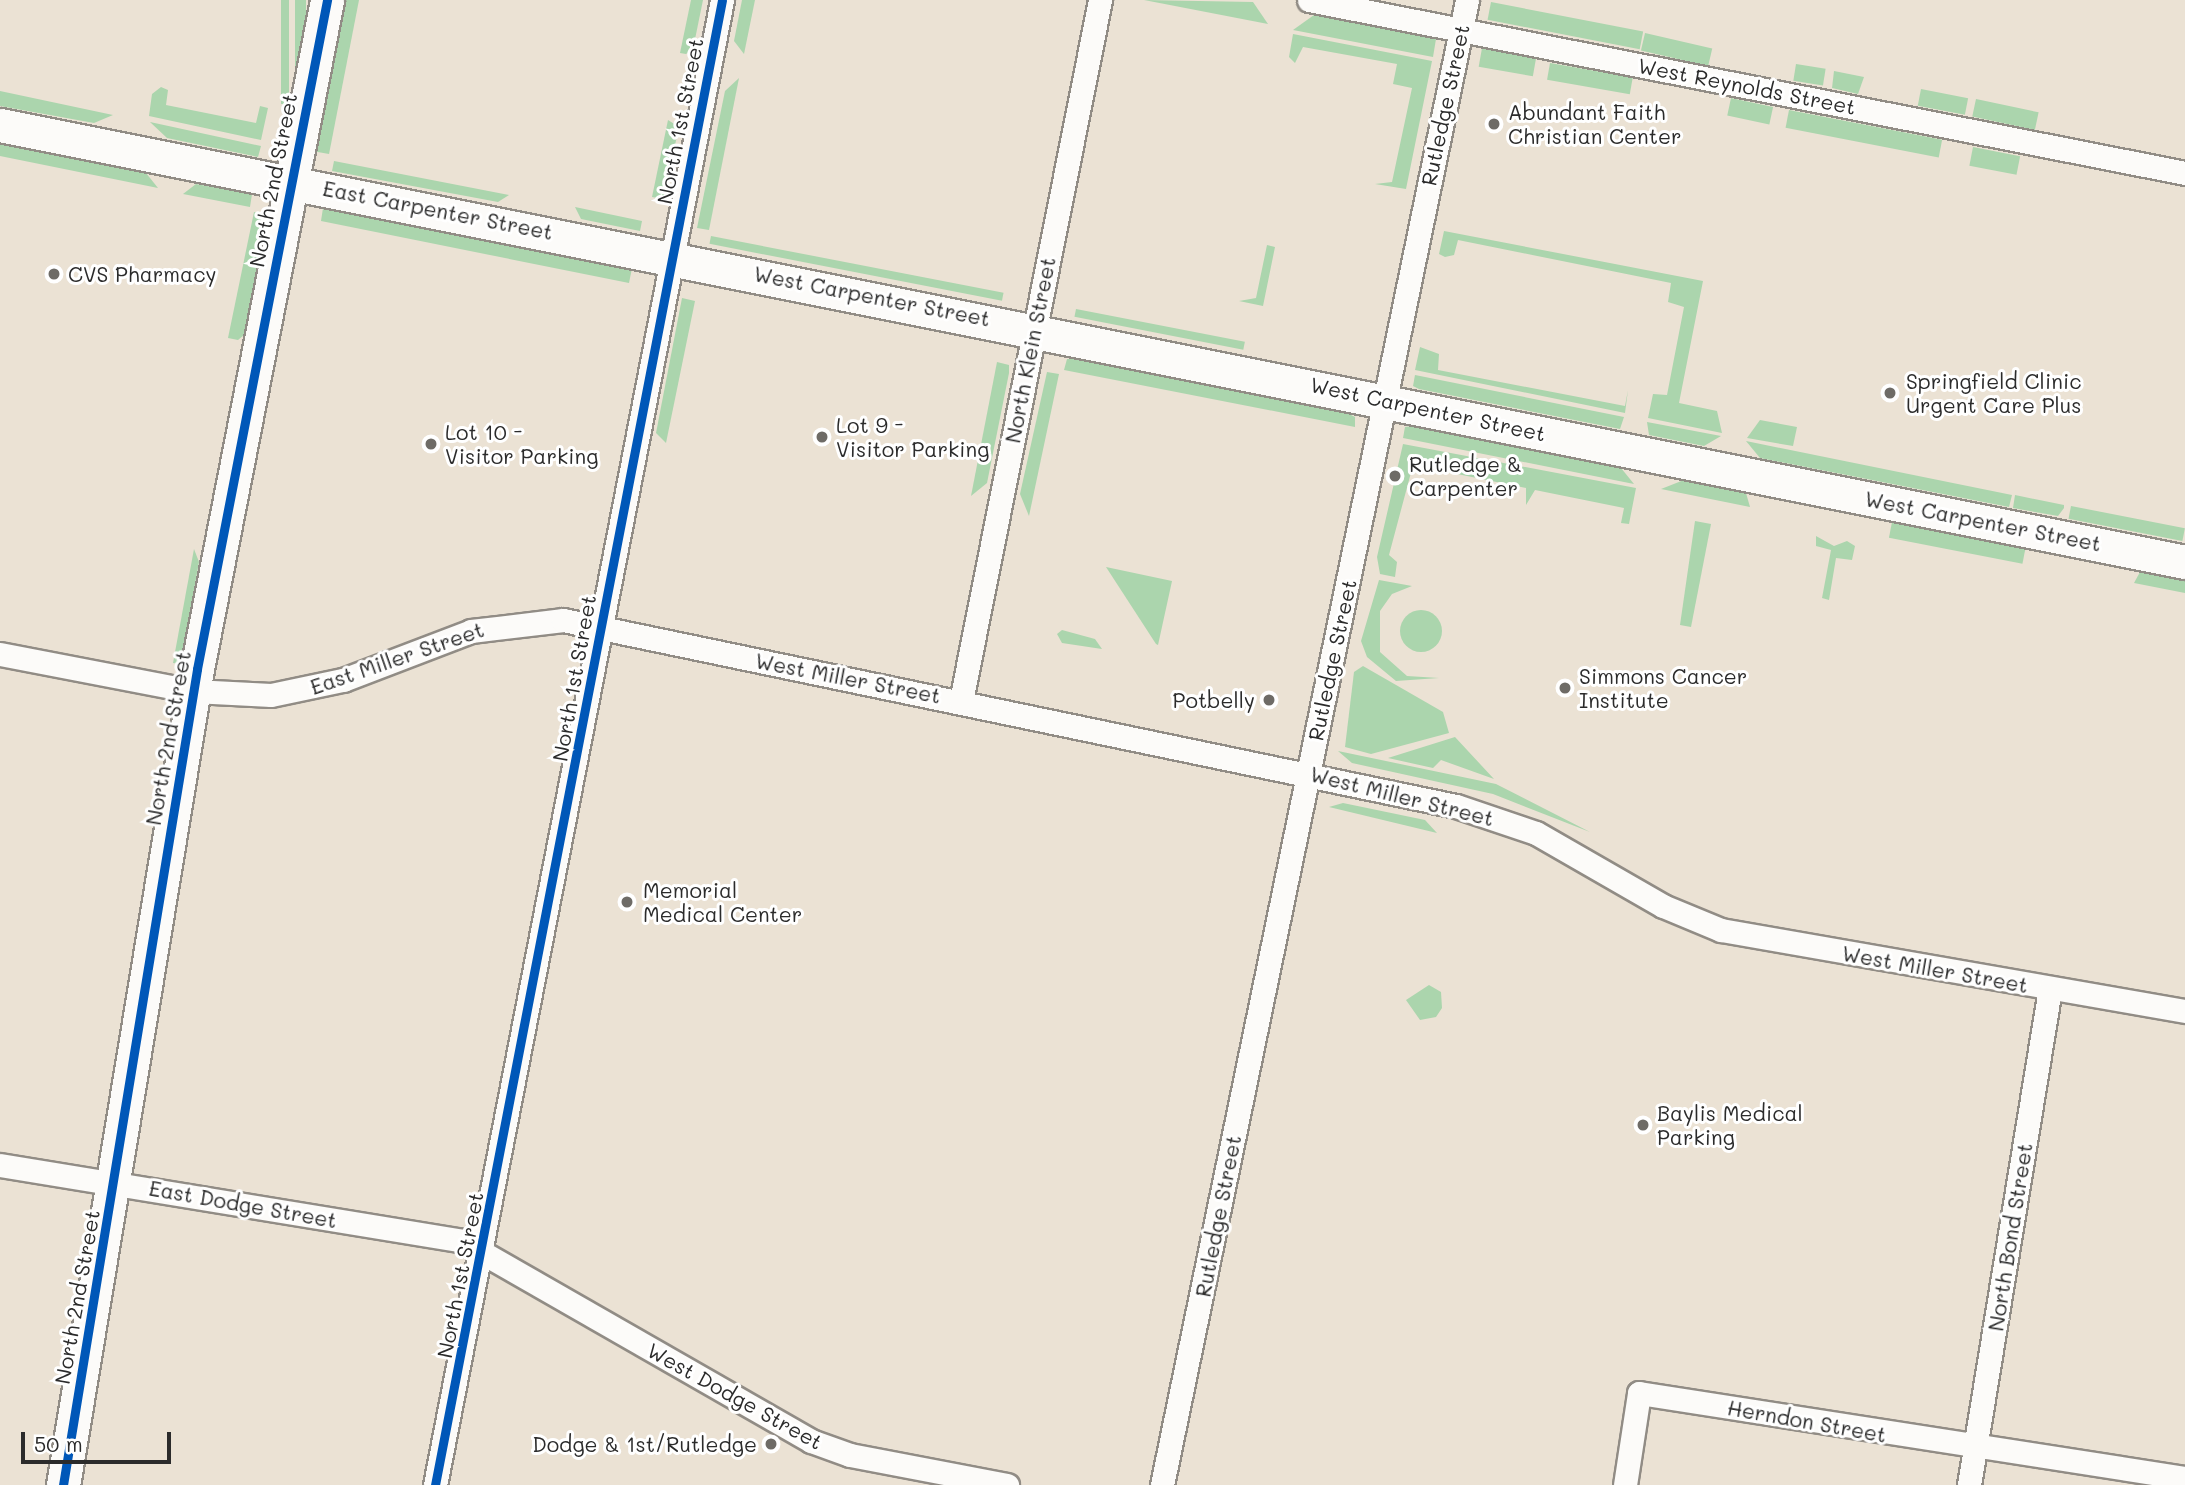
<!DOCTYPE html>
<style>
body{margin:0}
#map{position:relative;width:2185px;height:1485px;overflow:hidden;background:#ebe2d4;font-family:Mali,sans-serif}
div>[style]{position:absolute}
.green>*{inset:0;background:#abd5ad;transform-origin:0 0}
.round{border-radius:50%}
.roads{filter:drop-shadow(2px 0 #918c85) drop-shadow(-2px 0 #918c85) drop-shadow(0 2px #918c85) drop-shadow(0 -2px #918c85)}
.street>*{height:23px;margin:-11.5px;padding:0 11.5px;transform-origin:11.5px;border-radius:11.5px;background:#fcfbf9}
.secondary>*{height:33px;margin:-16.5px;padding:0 16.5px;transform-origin:16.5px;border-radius:16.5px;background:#fcfbf9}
.cycleway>*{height:9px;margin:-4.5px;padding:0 4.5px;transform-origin:4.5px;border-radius:4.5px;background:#0057b8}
.dots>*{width:19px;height:19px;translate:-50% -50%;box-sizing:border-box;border:4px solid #fff;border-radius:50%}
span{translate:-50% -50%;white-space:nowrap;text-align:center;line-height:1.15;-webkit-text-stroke:6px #fff;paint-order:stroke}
.street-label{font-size:21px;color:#2b2b2b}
.poi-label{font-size:21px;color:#2b2b2b}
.left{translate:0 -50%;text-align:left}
.right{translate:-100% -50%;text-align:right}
.scale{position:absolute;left:21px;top:1432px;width:150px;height:32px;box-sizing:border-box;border:4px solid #2b2b2b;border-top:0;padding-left:9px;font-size:21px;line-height:24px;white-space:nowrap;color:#2b2b2b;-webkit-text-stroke:5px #fff;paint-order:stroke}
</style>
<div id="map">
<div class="green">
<i style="left:281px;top:0;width:8px;height:104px"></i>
<i style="left:295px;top:0;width:11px;height:144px"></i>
<i style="left:359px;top:0;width:157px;height:13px;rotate:101deg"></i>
<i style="clip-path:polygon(691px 0,703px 0,693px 49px,686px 54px,680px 53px)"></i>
<i style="clip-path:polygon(742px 0,755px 0,744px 54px,734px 41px)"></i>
<i style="clip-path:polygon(1144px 0,1253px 2px,1268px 24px)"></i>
<i style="left:1491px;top:2px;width:155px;height:18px;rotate:11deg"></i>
<i style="clip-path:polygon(1314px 15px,1436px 39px,1433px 57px,1293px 30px)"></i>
<i style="left:1645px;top:33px;width:69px;height:18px;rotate:13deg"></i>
<i style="clip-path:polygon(1293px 34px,1432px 61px,1406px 189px,1375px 184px,1392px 182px,1412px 88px,1393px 84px,1397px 64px,1303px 47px,1295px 63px,1289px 57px)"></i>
<i style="left:1482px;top:48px;width:55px;height:19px;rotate:10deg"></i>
<i style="left:1550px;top:63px;width:84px;height:17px;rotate:10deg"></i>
<i style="left:1796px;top:64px;width:30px;height:17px;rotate:9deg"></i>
<i style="clip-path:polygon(1834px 71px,1864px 77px,1858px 94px,1832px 88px)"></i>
<i style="clip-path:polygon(739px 78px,709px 230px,697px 228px,725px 91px)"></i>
<i style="clip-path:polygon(161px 87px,168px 90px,166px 105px,256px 123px,260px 106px,268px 108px,261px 140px,149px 116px,152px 94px)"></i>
<i style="left:1921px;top:89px;width:48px;height:17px;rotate:11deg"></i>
<i style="clip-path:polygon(0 91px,113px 115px,94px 123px,0 106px)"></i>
<i style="left:1731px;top:98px;width:43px;height:18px;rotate:12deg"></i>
<i style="left:1976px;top:99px;width:64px;height:18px;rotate:12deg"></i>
<i style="left:1789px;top:110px;width:156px;height:18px;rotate:11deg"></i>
<i style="clip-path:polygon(668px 120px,679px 127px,663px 199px,652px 197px)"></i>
<i style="clip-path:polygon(150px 122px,261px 146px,258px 157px,167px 138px)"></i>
<i style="clip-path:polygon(0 144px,146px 173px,158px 188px,0 156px)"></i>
<i style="left:1973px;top:147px;width:48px;height:19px;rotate:11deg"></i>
<i style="clip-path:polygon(334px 161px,509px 195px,498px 202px,332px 171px)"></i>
<i style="clip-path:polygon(196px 184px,252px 194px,250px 207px,183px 194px)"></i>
<i style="clip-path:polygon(575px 207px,642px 221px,640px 231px,581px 219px)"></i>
<i style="clip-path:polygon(323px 208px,632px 268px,629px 283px,321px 221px)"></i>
<i style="clip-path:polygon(254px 212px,268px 216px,244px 335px,238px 340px,228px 338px)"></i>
<i style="clip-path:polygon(1444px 231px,1703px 281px,1679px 403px,1717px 411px,1722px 433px,1648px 418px,1653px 394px,1667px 395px,1684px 307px,1668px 302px,1671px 283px,1458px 240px,1454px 255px,1445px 257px,1439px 254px)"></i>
<i style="left:711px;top:236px;width:298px;height:8px;rotate:11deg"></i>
<i style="clip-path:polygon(1267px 245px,1275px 247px,1263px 306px,1239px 301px,1256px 298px)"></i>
<i style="clip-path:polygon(682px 298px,695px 301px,666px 443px,656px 433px)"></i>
<i style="left:1076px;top:309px;width:172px;height:8px;rotate:11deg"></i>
<i style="clip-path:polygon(1420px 347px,1439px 354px,1438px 370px,1625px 406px,1628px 390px,1625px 413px,1415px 370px)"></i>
<i style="clip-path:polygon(1082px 358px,1343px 411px,1355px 417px,1355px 427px,1064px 370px,1067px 359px)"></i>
<i style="clip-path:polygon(997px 362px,1009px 365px,1009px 373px,987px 483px,971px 496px)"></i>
<i style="clip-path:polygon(1047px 372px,1059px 374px,1029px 516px,1020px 494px)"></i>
<i style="clip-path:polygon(1415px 375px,1624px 417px,1620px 429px,1419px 389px,1413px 386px)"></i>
<i style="clip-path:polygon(1760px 420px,1797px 427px,1793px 446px,1747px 438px)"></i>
<i style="clip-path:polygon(1647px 422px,1721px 436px,1704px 446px,1649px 435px)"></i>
<i style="clip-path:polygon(1412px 426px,1621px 468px,1634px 484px,1403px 438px,1405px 427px)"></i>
<i style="clip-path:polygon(1746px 441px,2012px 495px,2009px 507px,1760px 458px)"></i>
<i style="clip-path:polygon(1403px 444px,1636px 488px,1629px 524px,1621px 523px,1624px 508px,1535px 490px,1526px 505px,1526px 488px,1413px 465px,1389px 555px,1397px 562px,1395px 577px,1380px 574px,1377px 557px)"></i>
<i style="clip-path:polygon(1684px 480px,1746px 493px,1750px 507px,1661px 489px)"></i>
<i style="clip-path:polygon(2015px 495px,2064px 505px,2064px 508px,2058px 516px,2013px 508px)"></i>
<i style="left:2071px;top:506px;width:116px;height:13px;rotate:11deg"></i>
<i style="clip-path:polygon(1695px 521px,1711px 524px,1691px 627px,1680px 625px)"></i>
<i style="left:1892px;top:522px;width:136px;height:16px;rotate:11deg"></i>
<i style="clip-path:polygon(1816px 536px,1834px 546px,1847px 541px,1855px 546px,1852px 560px,1836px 558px,1829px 600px,1822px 598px,1831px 550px,1816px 546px)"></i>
<i style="clip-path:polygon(194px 549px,199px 562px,181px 664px,173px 663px)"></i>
<i style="clip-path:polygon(1106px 567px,1172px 581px,1158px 645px,1156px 644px)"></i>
<i style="clip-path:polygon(2140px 572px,2185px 580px,2185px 593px,2134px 583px)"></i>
<i style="clip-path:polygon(1379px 580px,1412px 586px,1392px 594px,1380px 611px,1380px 652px,1407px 676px,1439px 678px,1396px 681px,1367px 657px,1361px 641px)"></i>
<i class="round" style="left:1400px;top:610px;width:42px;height:42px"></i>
<i style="clip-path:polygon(1062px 630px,1095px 639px,1102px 649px,1062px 643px,1057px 634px)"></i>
<i style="clip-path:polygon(1363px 666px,1443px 712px,1449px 733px,1371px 754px,1345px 747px,1354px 672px)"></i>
<i style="clip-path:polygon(1455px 737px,1494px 779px,1441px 760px,1433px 768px,1388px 758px)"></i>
<i style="clip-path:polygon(1338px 751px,1496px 784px,1590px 832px,1493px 794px,1352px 763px)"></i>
<i style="clip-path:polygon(1343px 803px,1425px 820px,1437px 833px,1329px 807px)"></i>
<i style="clip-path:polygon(1429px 985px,1441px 992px,1442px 1008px,1436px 1017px,1420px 1020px,1406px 1000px)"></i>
</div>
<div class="roads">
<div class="street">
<i style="left:1309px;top:0;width:893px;rotate:11.17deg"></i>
<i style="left:0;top:654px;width:197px;rotate:10.9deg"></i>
<i style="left:193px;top:691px;width:78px;rotate:2.9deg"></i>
<i style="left:271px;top:695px;width:74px;rotate:-11.8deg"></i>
<i style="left:343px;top:680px;width:137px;rotate:-20.9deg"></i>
<i style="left:471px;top:631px;width:93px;rotate:-6.8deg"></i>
<i style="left:563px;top:620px;width:912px;rotate:11.77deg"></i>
<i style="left:1456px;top:806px;width:84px;rotate:18.6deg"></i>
<i style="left:1536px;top:833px;width:146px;rotate:29.9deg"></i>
<i style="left:1663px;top:906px;width:63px;rotate:22.5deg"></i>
<i style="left:1721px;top:930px;width:471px;rotate:9.9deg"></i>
<i style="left:961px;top:701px;width:715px;rotate:-78.78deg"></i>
<i style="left:0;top:1165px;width:468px;rotate:9.3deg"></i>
<i style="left:462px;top:1241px;width:402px;rotate:29.8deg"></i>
<i style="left:811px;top:1441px;width:41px;rotate:19.7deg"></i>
<i style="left:850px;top:1455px;width:160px;rotate:10.8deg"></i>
<i style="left:435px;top:1485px;width:1512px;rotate:-79.06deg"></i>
<i style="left:1162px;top:1485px;width:1516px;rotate:-78.39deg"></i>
<i style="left:1625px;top:1485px;width:93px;rotate:-81.3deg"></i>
<i style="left:1639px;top:1393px;width:553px;rotate:8.85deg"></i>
<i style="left:1969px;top:1485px;width:503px;rotate:-80.73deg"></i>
</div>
<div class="secondary">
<i style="left:0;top:125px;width:2228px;rotate:11.31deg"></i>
<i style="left:63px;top:1485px;width:827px;rotate:-80.67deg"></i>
<i style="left:197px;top:669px;width:682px;rotate:-79deg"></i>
</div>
</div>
<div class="cycleway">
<i style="left:63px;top:1485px;width:827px;rotate:-80.67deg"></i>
<i style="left:197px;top:669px;width:682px;rotate:-79deg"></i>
<i style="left:435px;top:1485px;width:1512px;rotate:-79.06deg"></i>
</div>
<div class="dots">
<i style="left:1494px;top:124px;background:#6e6b66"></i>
<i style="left:54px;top:274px;background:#6e6b66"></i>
<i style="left:1890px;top:393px;background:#6e6b66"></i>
<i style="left:822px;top:437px;background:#6e6b66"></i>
<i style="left:431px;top:444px;background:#6e6b66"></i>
<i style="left:1395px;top:476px;background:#6e6b66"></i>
<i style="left:1565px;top:688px;background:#6e6b66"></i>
<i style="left:1269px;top:700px;background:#6e6b66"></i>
<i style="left:627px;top:902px;background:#6e6b66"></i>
<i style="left:1643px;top:1125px;background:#6e6b66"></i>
<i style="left:771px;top:1444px;background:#6e6b66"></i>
</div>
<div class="street-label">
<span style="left:1747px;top:86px;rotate:11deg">West Reynolds Street</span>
<span style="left:1445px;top:105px;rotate:-78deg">Rutledge Street</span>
<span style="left:680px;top:121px;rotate:-79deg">North 1st Street</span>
<span style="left:273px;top:180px;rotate:-79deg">North 2nd Street</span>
<span style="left:438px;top:210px;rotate:11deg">East Carpenter Street</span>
<span style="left:872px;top:296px;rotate:11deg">West Carpenter Street</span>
<span style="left:1030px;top:350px;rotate:-79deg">North Klein Street</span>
<span style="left:1428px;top:409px;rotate:12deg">West Carpenter Street</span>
<span style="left:1983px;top:521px;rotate:11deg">West Carpenter Street</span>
<span style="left:397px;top:658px;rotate:-19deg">East Miller Street</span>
<span style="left:1332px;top:660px;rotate:-78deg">Rutledge Street</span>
<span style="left:574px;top:678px;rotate:-80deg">North 1st Street</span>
<span style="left:848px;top:678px;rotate:11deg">West Miller Street</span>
<span style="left:168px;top:738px;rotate:-80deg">North 2nd Street</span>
<span style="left:1402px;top:796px;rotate:14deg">West Miller Street</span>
<span style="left:1935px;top:969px;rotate:10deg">West Miller Street</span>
<span style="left:243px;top:1204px;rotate:10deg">East Dodge Street</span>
<span style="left:1218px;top:1216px;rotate:-79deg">Rutledge Street</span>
<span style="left:2010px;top:1237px;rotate:-81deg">North Bond Street</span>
<span style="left:460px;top:1275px;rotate:-79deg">North 1st Street</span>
<span style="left:77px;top:1297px;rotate:-80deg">North 2nd Street</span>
<span style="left:735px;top:1396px;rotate:29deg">West Dodge Street</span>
<span style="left:1807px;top:1421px;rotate:10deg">Herndon Street</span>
</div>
<div class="poi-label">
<span class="left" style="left:1508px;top:124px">Abundant Faith<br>Christian Center</span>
<span class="left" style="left:68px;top:274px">CVS Pharmacy</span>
<span class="left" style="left:1906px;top:393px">Springfield Clinic<br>Urgent Care Plus</span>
<span class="left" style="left:836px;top:437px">Lot 9 -<br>Visitor Parking</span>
<span class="left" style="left:445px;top:444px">Lot 10 -<br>Visitor Parking</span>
<span class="left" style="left:1409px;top:476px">Rutledge &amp;<br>Carpenter</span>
<span class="left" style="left:1579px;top:688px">Simmons Cancer<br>Institute</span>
<span class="right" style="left:1255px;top:700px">Potbelly</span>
<span class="left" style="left:643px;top:902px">Memorial<br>Medical Center</span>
<span class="left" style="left:1657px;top:1125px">Baylis Medical<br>Parking</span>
<span class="right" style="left:757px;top:1444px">Dodge &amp; 1st/Rutledge</span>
</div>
<div class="scale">50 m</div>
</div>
